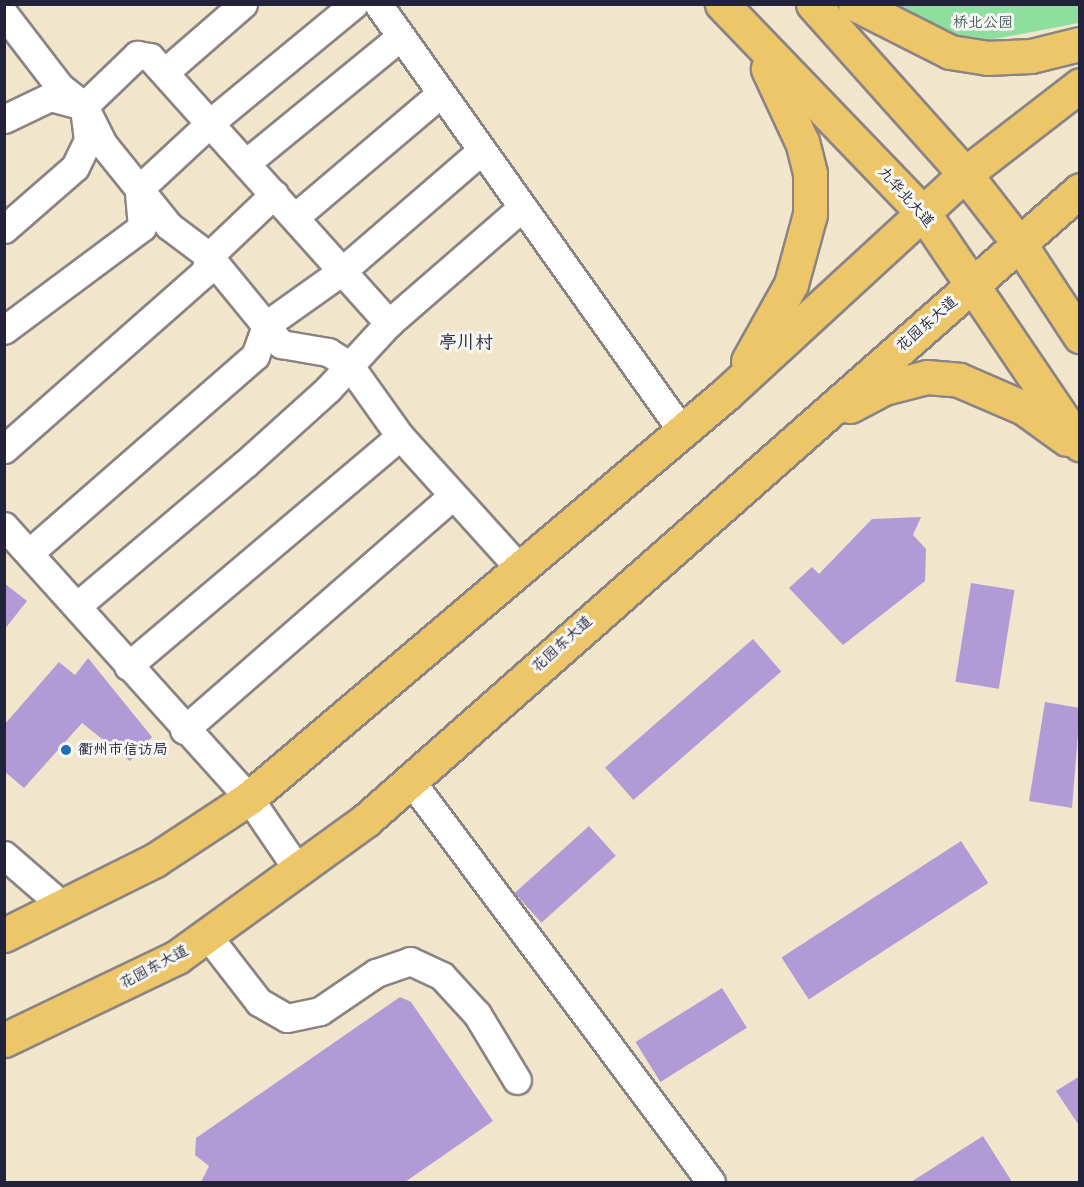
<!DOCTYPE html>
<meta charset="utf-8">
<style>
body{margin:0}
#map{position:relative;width:1084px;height:1187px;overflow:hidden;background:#f1e5cc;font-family:"Shantell Sans","LXGW WenKai TC",sans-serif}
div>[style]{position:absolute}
.green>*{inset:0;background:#8edf9f}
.building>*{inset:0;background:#b09bd7;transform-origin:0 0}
.roads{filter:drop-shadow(2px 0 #8a8484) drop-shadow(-2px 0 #8a8484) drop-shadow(0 2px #8a8484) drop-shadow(0 -2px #8a8484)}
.minor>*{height:27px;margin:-13.5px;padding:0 13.5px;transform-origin:13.5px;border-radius:13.5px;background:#fff}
.major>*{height:33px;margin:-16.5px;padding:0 16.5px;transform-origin:16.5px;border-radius:16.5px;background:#ecc669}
.dots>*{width:16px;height:16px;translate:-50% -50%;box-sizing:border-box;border:3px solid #f6f6f2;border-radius:50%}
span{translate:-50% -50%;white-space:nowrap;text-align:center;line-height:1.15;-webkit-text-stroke:6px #f6f6f2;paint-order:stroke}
.park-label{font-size:15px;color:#425b59}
.street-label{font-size:15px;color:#22223b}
.poi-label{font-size:15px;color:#22223b}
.left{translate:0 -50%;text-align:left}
.quarter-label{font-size:18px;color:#22223b}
.frame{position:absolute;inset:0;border:6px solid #22223b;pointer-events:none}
</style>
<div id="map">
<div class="green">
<i style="clip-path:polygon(887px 5px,1079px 5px,1079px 23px,979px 42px,909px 19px)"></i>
</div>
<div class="building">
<i style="clip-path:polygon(921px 517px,913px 535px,926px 549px,925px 581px,843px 645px,789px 588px,812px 567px,819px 574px,872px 519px)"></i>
<i style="clip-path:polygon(4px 583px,27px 601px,4px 630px)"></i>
<i style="left:971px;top:583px;width:44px;height:100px;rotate:9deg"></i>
<i style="left:753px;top:639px;width:43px;height:196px;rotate:49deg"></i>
<i style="clip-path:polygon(88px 658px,152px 737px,130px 761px,82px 723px,24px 788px,4px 771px,4px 725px,59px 662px,75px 675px)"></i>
<i style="clip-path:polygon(1045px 702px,1080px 708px,1072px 808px,1029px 801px)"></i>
<i style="left:589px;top:826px;width:40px;height:100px;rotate:48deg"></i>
<i style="left:961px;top:841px;width:50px;height:214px;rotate:57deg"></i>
<i style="left:722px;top:988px;width:47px;height:102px;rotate:58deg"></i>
<i style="clip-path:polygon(400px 997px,411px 1002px,493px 1121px,405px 1182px,201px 1182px,209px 1166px,195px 1155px,196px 1138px)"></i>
<i style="clip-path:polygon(1080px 1076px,1080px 1127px,1056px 1091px)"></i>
<i style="clip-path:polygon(983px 1136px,1012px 1182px,911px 1182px)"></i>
</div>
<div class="roads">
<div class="minor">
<i style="left:378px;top:4px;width:524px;rotate:54.55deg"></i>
<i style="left:4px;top:14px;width:92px;rotate:52.5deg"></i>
<i style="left:60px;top:87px;width:31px;rotate:38deg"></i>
<i style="left:84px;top:106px;width:42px;rotate:63.4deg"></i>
<i style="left:103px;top:144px;width:105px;rotate:51.2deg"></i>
<i style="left:169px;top:226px;width:50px;rotate:36.9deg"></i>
<i style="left:209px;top:256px;width:114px;rotate:50.7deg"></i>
<i style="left:281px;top:344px;width:48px;rotate:9.7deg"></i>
<i style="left:328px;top:352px;width:26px;rotate:32deg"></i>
<i style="left:350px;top:366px;width:86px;rotate:54.5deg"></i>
<i style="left:400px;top:436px;width:179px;rotate:47.9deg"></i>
<i style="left:166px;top:71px;width:102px;rotate:-41deg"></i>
<i style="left:4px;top:119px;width:51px;rotate:-25.6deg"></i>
<i style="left:50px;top:97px;width:31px;rotate:15deg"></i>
<i style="left:246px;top:163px;width:199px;rotate:-39.3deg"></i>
<i style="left:295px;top:217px;width:190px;rotate:-40.3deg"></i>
<i style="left:4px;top:229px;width:94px;rotate:-41.1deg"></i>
<i style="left:75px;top:167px;width:30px;rotate:-64deg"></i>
<i style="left:88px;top:140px;width:34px;rotate:-97deg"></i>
<i style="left:84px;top:106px;width:74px;rotate:-43.9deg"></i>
<i style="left:137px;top:55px;width:13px;rotate:9deg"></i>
<i style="left:150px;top:57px;width:358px;rotate:48.1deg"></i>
<i style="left:4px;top:330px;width:172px;rotate:-36.7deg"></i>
<i style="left:142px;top:227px;width:38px;rotate:-95deg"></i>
<i style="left:139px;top:189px;width:98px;rotate:-42.9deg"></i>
<i style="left:211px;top:122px;width:185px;rotate:-39.5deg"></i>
<i style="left:4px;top:449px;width:268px;rotate:-41.4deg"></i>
<i style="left:205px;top:272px;width:16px;rotate:-76deg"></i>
<i style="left:209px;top:256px;width:90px;rotate:-43.6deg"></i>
<i style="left:4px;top:526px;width:366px;rotate:48deg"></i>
<i style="left:249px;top:798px;width:87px;rotate:55.8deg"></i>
<i style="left:29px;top:553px;width:300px;rotate:-41.1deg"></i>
<i style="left:255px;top:356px;width:33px;rotate:-70deg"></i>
<i style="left:266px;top:325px;width:93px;rotate:-35.4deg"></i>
<i style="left:342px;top:271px;width:182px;rotate:-40.8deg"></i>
<i style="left:78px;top:605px;width:219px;rotate:-40.2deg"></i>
<i style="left:245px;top:464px;width:112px;rotate:-42.1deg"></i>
<i style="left:328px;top:389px;width:90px;rotate:-47.3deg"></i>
<i style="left:389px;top:323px;width:174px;rotate:-41deg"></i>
<i style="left:128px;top:666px;width:356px;rotate:-40.2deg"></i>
<i style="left:184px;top:730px;width:356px;rotate:-41.1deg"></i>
<i style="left:410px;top:780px;width:502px;rotate:53.18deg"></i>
<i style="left:4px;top:855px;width:79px;rotate:40.9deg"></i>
<i style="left:207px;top:935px;width:85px;rotate:52.2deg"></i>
<i style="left:259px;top:1002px;width:32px;rotate:30deg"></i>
<i style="left:287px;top:1018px;width:34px;rotate:-12deg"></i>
<i style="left:320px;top:1011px;width:68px;rotate:-34.2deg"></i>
<i style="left:376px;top:973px;width:36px;rotate:-19deg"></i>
<i style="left:410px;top:961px;width:35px;rotate:25deg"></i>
<i style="left:442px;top:976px;width:52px;rotate:47.4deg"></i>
<i style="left:477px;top:1014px;width:77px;rotate:58.8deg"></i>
</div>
<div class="major">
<i style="left:722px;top:4px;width:291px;rotate:46.1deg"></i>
<i style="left:924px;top:214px;width:278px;rotate:55.9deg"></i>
<i style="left:813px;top:4px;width:228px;rotate:48.2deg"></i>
<i style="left:965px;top:174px;width:91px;rotate:52.1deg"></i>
<i style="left:1021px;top:246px;width:108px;rotate:56.8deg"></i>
<i style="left:855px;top:4px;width:106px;rotate:26.8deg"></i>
<i style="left:950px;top:52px;width:37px;rotate:9deg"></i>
<i style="left:987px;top:58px;width:44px;rotate:-2.6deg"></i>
<i style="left:1031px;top:56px;width:50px;rotate:-13.8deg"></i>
<i style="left:748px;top:361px;width:88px;rotate:-60.8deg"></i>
<i style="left:791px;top:284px;width:73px;rotate:-74.8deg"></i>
<i style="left:810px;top:214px;width:41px;rotate:-90deg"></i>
<i style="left:810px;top:173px;width:32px;rotate:-104deg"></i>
<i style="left:802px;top:142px;width:81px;rotate:-115deg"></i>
<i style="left:850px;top:406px;width:38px;rotate:-28deg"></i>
<i style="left:884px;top:388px;width:44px;rotate:-14.3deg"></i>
<i style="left:927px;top:377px;width:32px;rotate:5deg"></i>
<i style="left:959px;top:380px;width:71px;rotate:23.3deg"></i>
<i style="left:1024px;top:408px;width:53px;rotate:35.8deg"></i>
<i style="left:4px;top:935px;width:169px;rotate:-26.4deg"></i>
<i style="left:155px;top:860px;width:113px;rotate:-33.4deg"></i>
<i style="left:249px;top:798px;width:627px;rotate:-40.27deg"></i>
<i style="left:727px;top:393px;width:323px;rotate:-42.6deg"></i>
<i style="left:965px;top:174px;width:145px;rotate:-37.7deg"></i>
<i style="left:4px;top:1040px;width:192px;rotate:-25.6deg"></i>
<i style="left:177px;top:957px;width:233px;rotate:-35.9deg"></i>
<i style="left:366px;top:820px;width:952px;rotate:-41.42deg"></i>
</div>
</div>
<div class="dots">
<i style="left:66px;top:750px;background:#1f6fb2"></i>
</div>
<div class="park-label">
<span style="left:983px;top:23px">桥北公园</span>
</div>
<div class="street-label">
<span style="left:906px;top:197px;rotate:48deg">九华北大道</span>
<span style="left:927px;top:324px;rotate:-41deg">花园东大道</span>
<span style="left:562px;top:644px;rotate:-42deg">花园东大道</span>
<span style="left:154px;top:967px;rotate:-28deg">花园东大道</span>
</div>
<div class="poi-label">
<span class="left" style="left:78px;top:750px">衢州市信访局</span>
</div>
<div class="quarter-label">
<span style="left:466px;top:342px">亭川村</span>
</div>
<div class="frame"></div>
</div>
